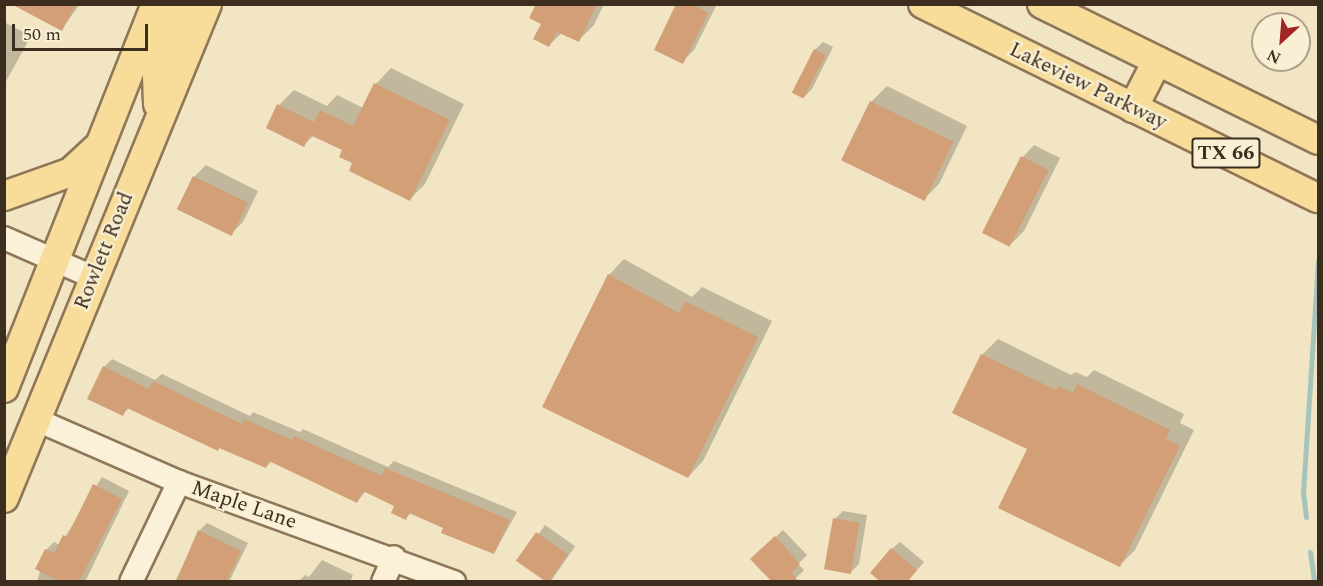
<!DOCTYPE html>
<style>
body{margin:0}
#map{position:relative;width:1323px;height:586px;overflow:hidden;background:#f1e5c4;font-family:Spectral,serif}
div>[style]{position:absolute}
.shadow>*{inset:0;background:#0003;transform-origin:0 0}
.stream>*{height:5px;margin:-2.5px;padding:0 2.5px;transform-origin:2.5px;border-radius:2.5px;background:#a6c4bc}
.building>*{inset:0;background:#d29f77;transform-origin:0 0}
.roads{filter:drop-shadow(2px 0 #8e7659) drop-shadow(-2px 0 #8e7659) drop-shadow(0 2px #8e7659) drop-shadow(0 -2px #8e7659)}
.minor>*{height:22px;margin:-11px;padding:0 11px;transform-origin:11px;border-radius:11px;background:#fbf1d8}
.major>*{height:28px;margin:-14px;padding:0 14px;transform-origin:14px;border-radius:14px;background:#f7dc9a}
span{translate:-50% -50%;white-space:nowrap;text-align:center;line-height:1.15;-webkit-text-stroke:4.5px #f8efd4;paint-order:stroke}
.shield-label span{padding:2px 4px;background:#f8efd4;border:2px solid;border-radius:4px;-webkit-text-stroke-width:0}
.shield-label{font-size:20px;color:#3d2d1e;font-weight:700}
.street-label{font-size:21px;color:#3d2d1e}
.frame{position:absolute;inset:0;border:6px solid #3d2d1e;pointer-events:none}
.north{position:absolute;left:1251px;top:12px;width:60px;height:60px;box-sizing:border-box;background:#f8efd4;border:2px solid #ada18b;border-radius:50%;rotate:206deg;font-size:16px;font-weight:700;line-height:24px;text-align:center;color:#3d2d1e}
.north::after{content:'';display:block;margin:auto;width:21px;height:27px;background:#a12624;clip-path:polygon(50% 0,100% 100%,50% 72%,0 100%)}
.scale{position:absolute;left:12px;top:24px;width:136px;height:27px;box-sizing:border-box;border:3px solid #3d2d1e;border-top:0;padding-left:8px;font-size:18px;line-height:21px;white-space:nowrap;color:#3d2d1e;-webkit-text-stroke:4px #f8efd4;paint-order:stroke}
</style>
<div id="map">
<div class="shadow">
<i style="clip-path:polygon(14px 4px,80px 4px,62px 29px)"></i>
<i style="clip-path:polygon(537px 4px,604px 4px,594px 25px,578px 41px,562px 33px,549px 45px)"></i>
<i style="clip-path:polygon(678px 4px,717px 4px,694px 50px,682px 62px)"></i>
<i style="clip-path:polygon(4px 22px,31px 36px,4px 85px)"></i>
<i style="clip-path:polygon(823px 42px,833px 47px,812px 89px,804px 97px,815px 50px)"></i>
<i style="clip-path:polygon(391px 68px,464px 104px,425px 184px,410px 199px,355px 163px,344px 150px,314px 135px,304px 145px,279px 105px,294px 90px,327px 106px,337px 95px,363px 108px,376px 84px)"></i>
<i style="clip-path:polygon(887px 86px,967px 126px,939px 184px,924px 199px,871px 102px)"></i>
<i style="clip-path:polygon(1034px 145px,1060px 158px,1024px 231px,1012px 243px,1023px 157px)"></i>
<i style="clip-path:polygon(206px 165px,258px 191px,243px 222px,231px 234px,194px 177px)"></i>
<i style="clip-path:polygon(624px 259px,692px 297px,702px 287px,772px 321px,703px 461px,688px 477px,609px 275px)"></i>
<i style="clip-path:polygon(998px 339px,1071px 375px,1075px 372px,1087px 377px,1094px 370px,1184px 414px,1180px 423px,1194px 430px,1135px 550px,1119px 566px,1029px 449px,954px 412px,983px 354px)"></i>
<i style="clip-path:polygon(112px 359px,155px 380px,162px 374px,250px 416px,253px 412px,300px 432px,303px 429px,388px 467px,394px 461px,517px 512px,494px 553px,412px 512px,406px 518px,397px 505px,366px 491px,357px 502px,272px 461px,266px 467px,220px 447px,218px 450px,130px 407px,122px 415px,104px 367px)"></i>
<i style="clip-path:polygon(102px 477px,129px 491px,85px 582px,37px 582px,46px 550px,54px 542px,60px 545px)"></i>
<i style="clip-path:polygon(843px 511px,867px 515px,859px 564px,851px 572px,835px 519px)"></i>
<i style="clip-path:polygon(207px 523px,248px 543px,229px 582px,175px 582px,199px 531px)"></i>
<i style="left:545px;top:525px;width:37px;height:45px;rotate:35deg"></i>
<i style="clip-path:polygon(783px 530px,807px 555px,798px 564px,804px 570px,792px 582px,753px 559px)"></i>
<i style="clip-path:polygon(900px 542px,924px 562px,907px 582px,892px 549px)"></i>
<i style="clip-path:polygon(322px 560px,353px 575px,350px 582px,298px 582px,305px 575px,309px 577px)"></i>
</div>
<div class="stream">
<i style="left:1306px;top:517px;width:24px;rotate:-97deg"></i>
<i style="left:1303px;top:493px;width:233px;rotate:-86.3deg"></i>
<i style="left:1310px;top:552px;width:30px;rotate:82deg"></i>
</div>
<div class="building">
<i style="clip-path:polygon(11px 4px,76px 4px,62px 31px)"></i>
<i style="clip-path:polygon(536px 4px,597px 4px,579px 42px,557px 32px,549px 47px,533px 39px,541px 24px,529px 18px)"></i>
<i style="clip-path:polygon(676px 4px,692px 4px,708px 13px,683px 64px,654px 50px)"></i>
<i style="left:814px;top:49px;width:13px;height:49px;rotate:27deg"></i>
<i style="clip-path:polygon(374px 83px,450px 120px,410px 201px,349px 171px,352px 163px,339px 157px,342px 150px,310px 135px,304px 147px,266px 128px,277px 104px,314px 122px,320px 110px,353px 126px)"></i>
<i style="left:870px;top:101px;width:93px;height:66px;rotate:26deg"></i>
<i style="left:1021px;top:156px;width:31px;height:86px;rotate:27deg"></i>
<i style="left:193px;top:176px;width:61px;height:37px;rotate:26deg"></i>
<i style="clip-path:polygon(608px 274px,679px 313px,685px 301px,758px 337px,688px 478px,542px 407px)"></i>
<i style="clip-path:polygon(981px 354px,1056px 390px,1058px 386px,1073px 393px,1077px 384px,1170px 430px,1166px 439px,1180px 446px,1120px 567px,998px 508px,1027px 449px,952px 413px)"></i>
<i style="clip-path:polygon(103px 366px,149px 389px,153px 381px,242px 424px,244px 419px,292px 440px,294px 436px,382px 476px,385px 468px,510px 520px,494px 554px,441px 533px,443px 528px,409px 513px,406px 520px,391px 513px,394px 506px,363px 491px,357px 503px,269px 461px,266px 468px,219px 448px,218px 451px,127px 408px,123px 416px,87px 399px)"></i>
<i style="clip-path:polygon(93px 484px,122px 499px,79px 582px,61px 582px,35px 569px,45px 549px,54px 553px,63px 535px,67px 537px)"></i>
<i style="left:833px;top:518px;width:27px;height:52px;rotate:10deg"></i>
<i style="clip-path:polygon(198px 530px,241px 551px,226px 582px,176px 582px)"></i>
<i style="left:536px;top:532px;width:39px;height:35px;rotate:35deg"></i>
<i style="clip-path:polygon(775px 536px,800px 564px,791px 573px,799px 582px,772px 582px,750px 559px)"></i>
<i style="clip-path:polygon(891px 548px,917px 570px,907px 582px,881px 582px,870px 573px)"></i>
</div>
<div class="roads">
<div class="minor">
<i style="left:4px;top:238px;width:97px;rotate:23.7deg"></i>
<i style="left:37px;top:420px;width:155px;rotate:23.6deg"></i>
<i style="left:179px;top:482px;width:293px;rotate:20deg"></i>
<i style="left:131px;top:582px;width:111px;rotate:-64.4deg"></i>
<i style="left:383px;top:582px;width:27px;rotate:-66deg"></i>
</div>
<div class="major">
<i style="left:923px;top:4px;width:440px;rotate:26.2deg"></i>
<i style="left:1042px;top:4px;width:308px;rotate:26.2deg"></i>
<i style="left:158px;top:104px;width:37px;rotate:-92deg"></i>
<i style="left:157px;top:67px;width:67px;rotate:-69.9deg"></i>
<i style="left:1133px;top:108px;width:53px;rotate:-62.9deg"></i>
<i style="left:4px;top:196px;width:71px;rotate:-19.7deg"></i>
<i style="left:71px;top:172px;width:35px;rotate:-43deg"></i>
<i style="left:4px;top:388px;width:413px;rotate:-68.4deg"></i>
<i style="left:4px;top:498px;width:534px;rotate:-67.66deg"></i>
</div>
</div>
<div class="shield-label">
<span style="left:1226px;top:153px">TX 66</span>
</div>
<div class="street-label">
<span style="left:1088px;top:86px;rotate:26deg">Lakeview Parkway</span>
<span style="left:104px;top:251px;rotate:-68deg">Rowlett Road</span>
<span style="left:244px;top:505px;rotate:19deg">Maple Lane</span>
</div>
<div class="frame"></div>
<div class="north">N</div>
<div class="scale">50 m</div>
</div>
